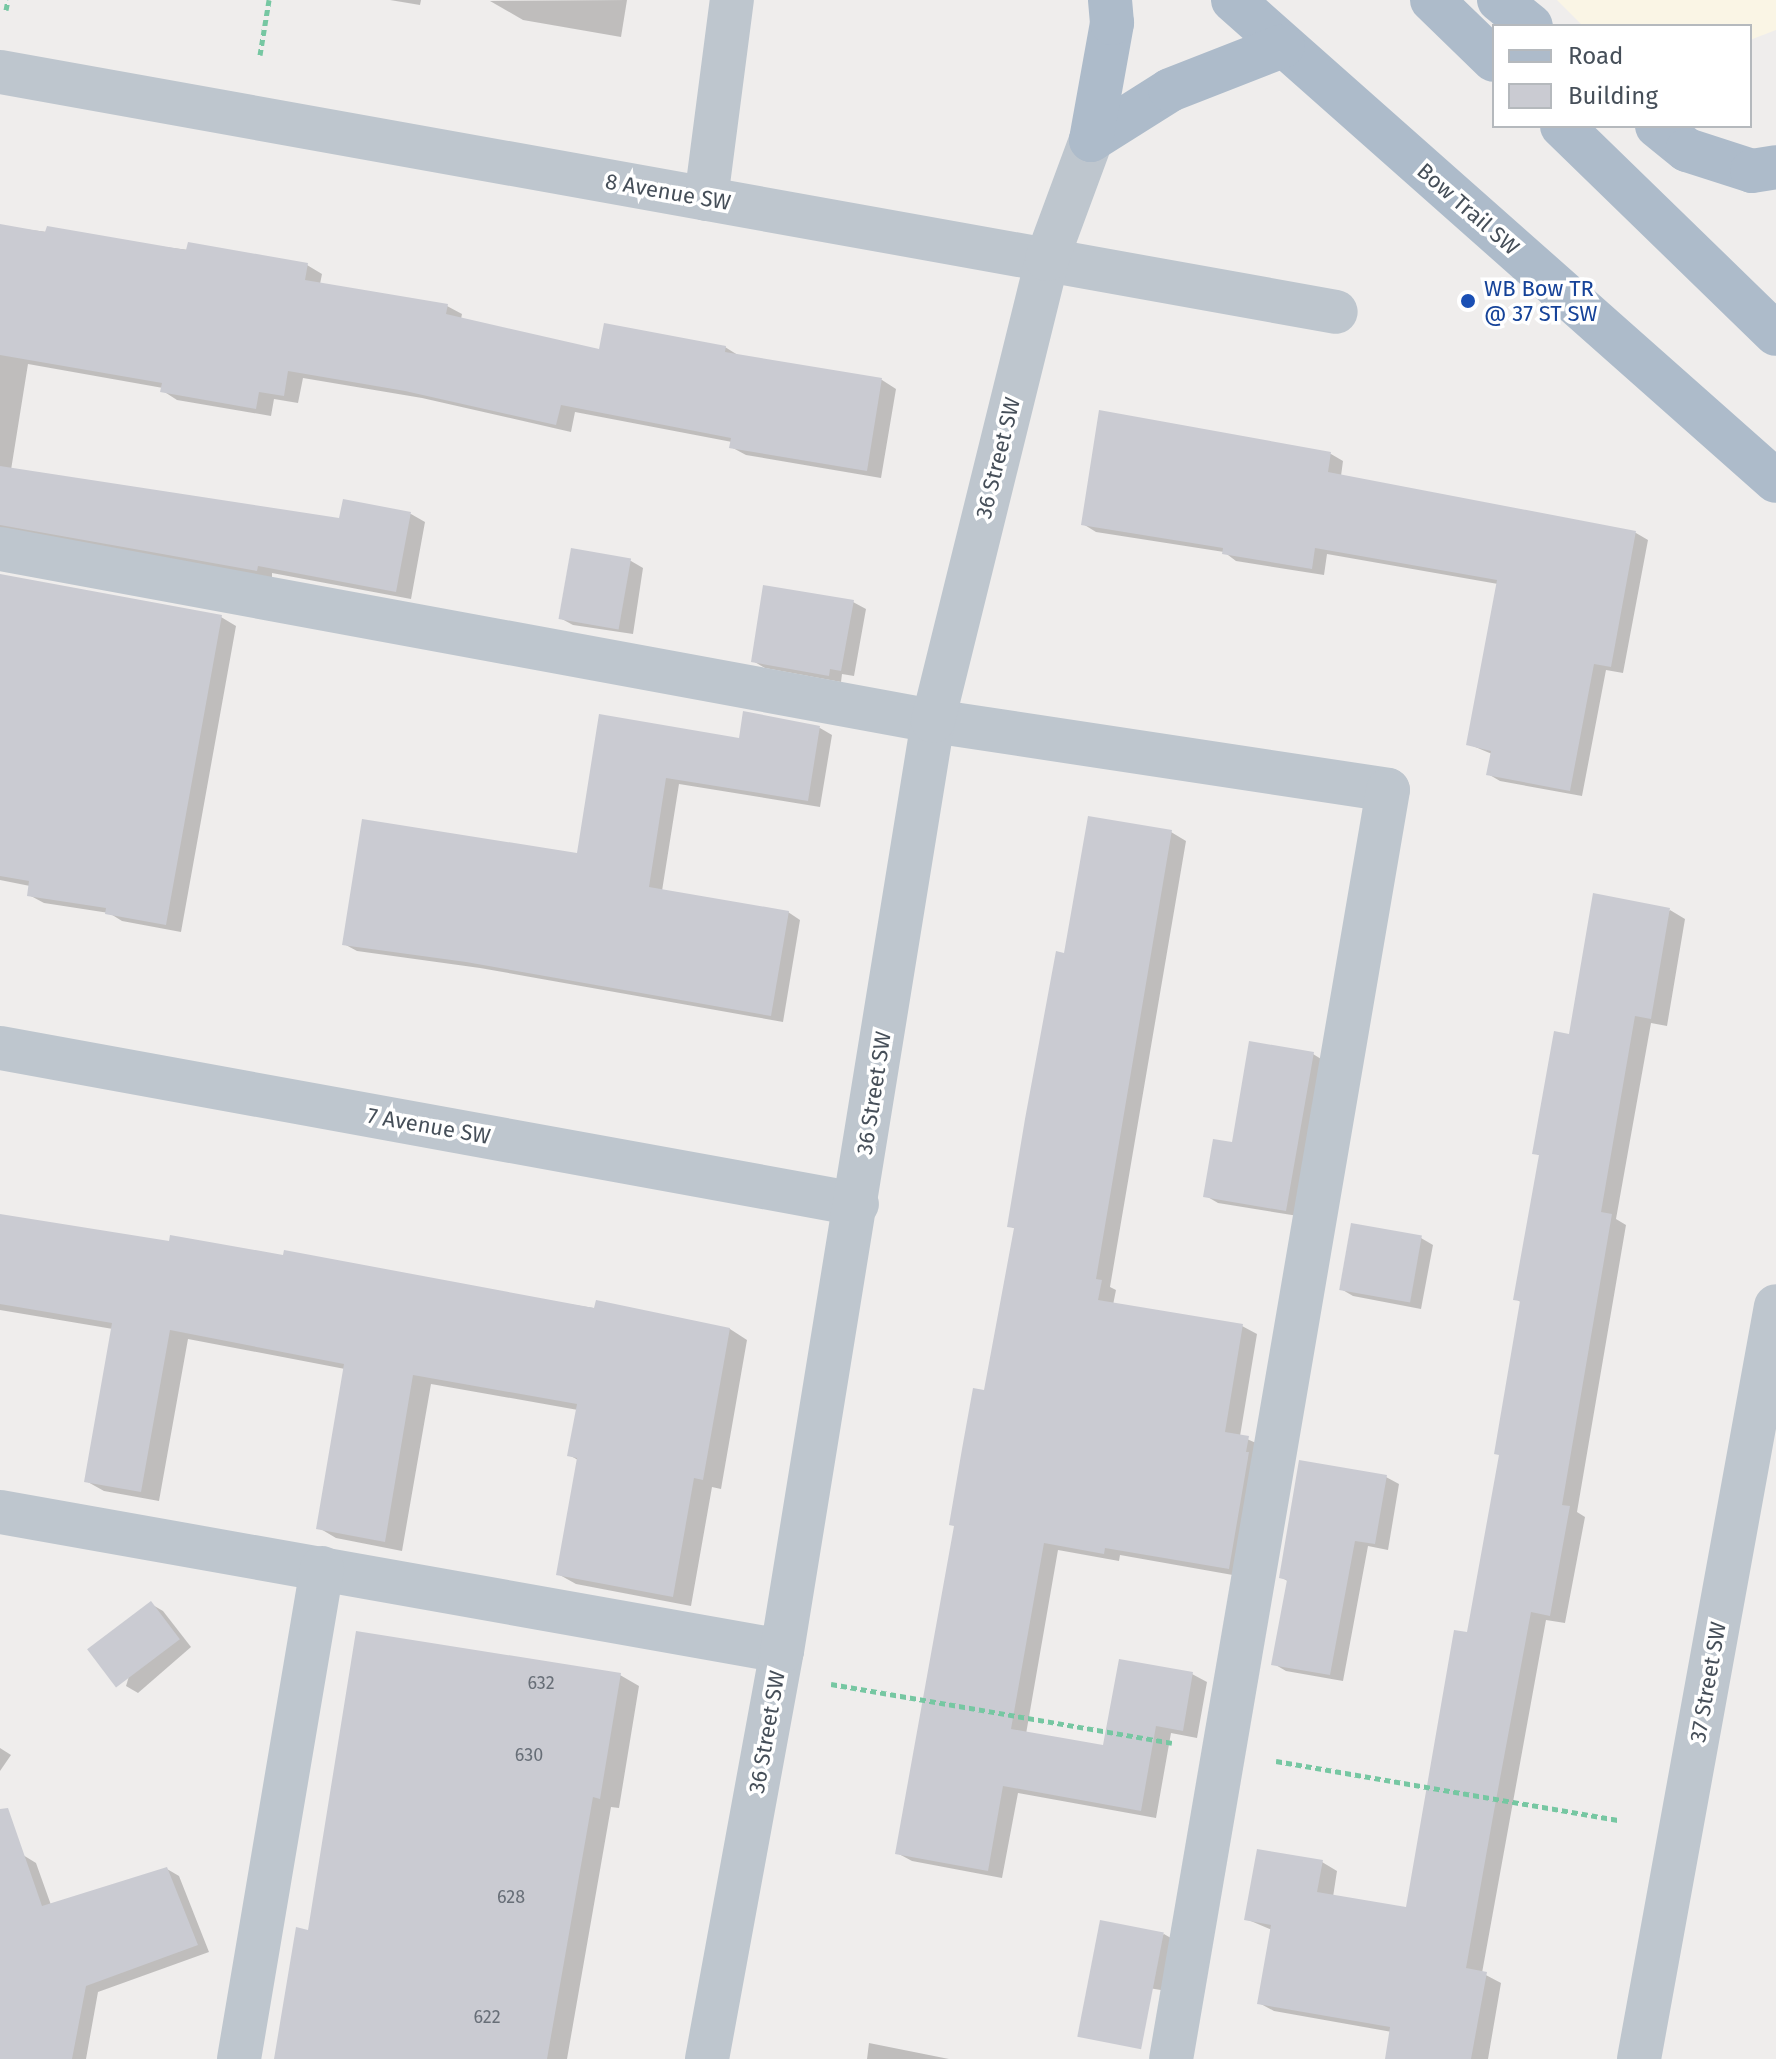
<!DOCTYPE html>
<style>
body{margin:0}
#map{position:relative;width:1776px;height:2059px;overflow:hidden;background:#efedec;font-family:"Fira Sans",sans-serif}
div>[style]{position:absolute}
.commercial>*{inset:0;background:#faf5e5}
.shadow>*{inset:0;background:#0003}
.building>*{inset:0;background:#cacbd2;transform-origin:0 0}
.path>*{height:5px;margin-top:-2.5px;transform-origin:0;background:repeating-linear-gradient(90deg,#76c7a2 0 6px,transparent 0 10px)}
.minor>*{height:44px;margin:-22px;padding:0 22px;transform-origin:22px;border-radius:22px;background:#bec6ce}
.major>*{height:44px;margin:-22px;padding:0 22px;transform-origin:22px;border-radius:22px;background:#adbbca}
.dots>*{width:22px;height:22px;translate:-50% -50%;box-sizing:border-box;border:4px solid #fff;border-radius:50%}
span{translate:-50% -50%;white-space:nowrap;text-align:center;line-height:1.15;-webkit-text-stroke:7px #fff;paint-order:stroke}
.number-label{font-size:18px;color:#676e77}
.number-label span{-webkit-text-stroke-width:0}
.street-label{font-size:22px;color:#464f59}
.transit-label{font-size:22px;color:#164399}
.left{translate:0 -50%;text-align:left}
.legend{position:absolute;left:1492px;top:24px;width:260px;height:104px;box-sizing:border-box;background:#fff;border:2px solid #b5b9bd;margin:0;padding:10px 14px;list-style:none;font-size:24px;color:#464f59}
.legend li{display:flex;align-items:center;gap:16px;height:40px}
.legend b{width:40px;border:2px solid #b5b9bd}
</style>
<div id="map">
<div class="commercial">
<i style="clip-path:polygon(1557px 0,1776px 0,1776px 30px,1750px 40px,1750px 26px,1583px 26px)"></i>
</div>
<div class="shadow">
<i style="clip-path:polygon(390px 0,421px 0,420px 5px)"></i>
<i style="clip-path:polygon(627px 0,621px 37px,523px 20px,490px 1px)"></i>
<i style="clip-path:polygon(0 226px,307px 265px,322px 274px,320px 284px,447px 306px,462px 314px,461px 319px,601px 351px,725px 347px,741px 357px,882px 380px,896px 389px,881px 478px,746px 455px,731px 447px,732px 442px,575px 412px,571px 432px,422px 398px,303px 378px,298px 403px,274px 399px,271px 416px,177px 400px,163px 391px,163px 388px,28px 364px,11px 470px,341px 520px,411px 514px,425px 522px,411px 599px,272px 573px,272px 578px,0 538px)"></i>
<i style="clip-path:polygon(1101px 413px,1331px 454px,1343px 461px,1341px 476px,1636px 533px,1648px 540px,1623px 673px,1606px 670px,1582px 796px,1500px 781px,1488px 774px,1492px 754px,1468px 744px,1498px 584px,1327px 554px,1324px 575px,1236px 561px,1224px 552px,1096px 532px,1083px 524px)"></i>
<i style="clip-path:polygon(572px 550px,631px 561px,643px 568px,633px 634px,573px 625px,560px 618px)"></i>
<i style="clip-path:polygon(0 576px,221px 617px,236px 626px,181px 932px,122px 921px,109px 913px,44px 903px,29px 895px,30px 886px,0 880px)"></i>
<i style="clip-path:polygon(853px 602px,866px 609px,854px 676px,842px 674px,841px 682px,765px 668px,753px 661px)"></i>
<i style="clip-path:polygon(601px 716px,740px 741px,820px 728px,832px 735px,820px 807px,679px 784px,662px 891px,788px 912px,800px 920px,783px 1022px,480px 968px,357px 951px,344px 944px,579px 855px)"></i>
<i style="clip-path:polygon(1171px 832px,1186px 841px,1110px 1287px,1116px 1290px,1113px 1305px,1242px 1326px,1257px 1334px,1240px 1436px,1263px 1446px,1244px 1577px,1120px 1555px,1119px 1561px,1058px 1550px,1026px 1734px,1105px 1747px,1192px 1674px,1207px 1682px,1197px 1738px,1171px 1733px,1156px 1818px,1018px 1793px,1002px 1878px,912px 1861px,897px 1853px,1016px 1229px,1009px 1226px,1065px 955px)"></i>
<i style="clip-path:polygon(1670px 910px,1685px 919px,1667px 1026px,1651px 1023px,1616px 1219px,1626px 1225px,1577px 1512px,1585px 1517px,1565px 1623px,1546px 1620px,1482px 1973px,1501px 1983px,1488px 2059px,1387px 2059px,1392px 2032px,1274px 2011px,1259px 2003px,1272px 1930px,1246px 1919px,1322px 1862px,1337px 1871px,1333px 1897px,1407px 1909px,1469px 1635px,1501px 1455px,1522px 1303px,1516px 1299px,1541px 1156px,1534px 1153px,1571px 1036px)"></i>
<i style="clip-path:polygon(1313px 1054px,1326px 1062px,1298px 1216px,1218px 1203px,1206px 1196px,1233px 1145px)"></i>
<i style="clip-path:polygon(0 1216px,730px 1329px,747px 1340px,721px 1489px,712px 1487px,691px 1606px,576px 1584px,558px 1574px,578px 1460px,569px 1455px,578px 1410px,431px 1384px,402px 1551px,336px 1538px,319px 1528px,345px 1369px,188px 1339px,159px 1501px,104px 1491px,86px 1481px,113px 1329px,0 1310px)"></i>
<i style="clip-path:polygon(1421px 1238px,1433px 1245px,1421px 1309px,1353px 1296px,1341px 1289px)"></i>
<i style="clip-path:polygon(1386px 1477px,1399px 1484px,1388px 1550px,1368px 1546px,1343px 1681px,1286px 1671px,1274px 1664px,1289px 1582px,1281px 1577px)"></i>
<i style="clip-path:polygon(151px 1604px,163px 1611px,191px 1647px,138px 1693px,126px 1686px)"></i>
<i style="clip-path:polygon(620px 1675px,639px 1686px,619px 1808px,611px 1807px,567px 2059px,276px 2059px,310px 1932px)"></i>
<i style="clip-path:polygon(0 1748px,11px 1755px,0 1771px)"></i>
<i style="clip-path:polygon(23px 1855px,36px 1863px,51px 1905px,167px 1869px,179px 1876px,209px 1952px,98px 1992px,86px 2059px,0 2059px,0 1865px)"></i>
<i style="clip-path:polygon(1164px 1934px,1176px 1941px,1167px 1991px,1105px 1981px)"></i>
<i style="clip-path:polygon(869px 2043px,949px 2059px,867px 2059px)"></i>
</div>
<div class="building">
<i style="clip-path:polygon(0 224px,45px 232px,47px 226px,186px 250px,188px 242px,308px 263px,305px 280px,448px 304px,446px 314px,599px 349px,604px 323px,726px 346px,725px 352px,882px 378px,867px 471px,729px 448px,731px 438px,561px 405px,556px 425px,405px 391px,288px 371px,284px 396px,259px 392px,256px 409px,160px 392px,162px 383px,0 355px)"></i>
<i style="clip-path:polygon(1099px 410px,1331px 452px,1328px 472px,1636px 531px,1611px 667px,1594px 664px,1570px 791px,1486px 775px,1491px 751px,1466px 745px,1497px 580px,1315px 548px,1312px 569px,1222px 554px,1223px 548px,1081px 525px)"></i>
<i style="clip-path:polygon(0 466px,339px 518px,343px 499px,411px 512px,396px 592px,258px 566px,257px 571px,0 525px)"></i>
<i style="left:571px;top:548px;width:61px;height:72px;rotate:10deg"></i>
<i style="clip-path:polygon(0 574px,222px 615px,166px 925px,105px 914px,106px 908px,27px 896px,29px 881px,0 876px)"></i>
<i style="clip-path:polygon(763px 585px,854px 600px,841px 671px,830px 669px,829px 676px,751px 662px)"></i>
<i style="clip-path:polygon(743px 711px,820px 726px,808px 801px,666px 778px,649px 887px,789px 911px,771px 1016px,466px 962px,342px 945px,362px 819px,577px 853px,599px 714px,739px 738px)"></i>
<i style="clip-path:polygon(1088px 816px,1172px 830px,1096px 1279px,1102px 1280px,1098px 1300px,1243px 1324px,1225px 1432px,1249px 1436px,1246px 1452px,1249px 1452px,1229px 1569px,1105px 1548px,1104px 1554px,1044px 1543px,1011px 1729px,1103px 1745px,1119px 1659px,1193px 1672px,1183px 1731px,1156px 1726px,1141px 1811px,1003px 1786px,988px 1871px,895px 1854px,954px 1526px,949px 1525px,962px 1449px,973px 1388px,984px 1390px,1014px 1228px,1007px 1227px,1025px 1119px,1056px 951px,1064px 953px)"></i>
<i style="clip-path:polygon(1593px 893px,1670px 908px,1651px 1019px,1635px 1016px,1601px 1212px,1612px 1214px,1562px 1505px,1570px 1506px,1550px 1616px,1531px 1612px,1494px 1811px,1466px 1968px,1487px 1972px,1471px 2059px,1385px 2059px,1390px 2027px,1257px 2004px,1271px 1925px,1244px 1920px,1257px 1849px,1323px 1860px,1317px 1892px,1406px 1907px,1454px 1630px,1467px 1632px,1499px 1455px,1494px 1454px,1520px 1301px,1513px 1300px,1539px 1155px,1532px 1154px,1554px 1031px,1569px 1034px)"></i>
<i style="clip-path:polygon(1249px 1041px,1314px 1052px,1286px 1211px,1203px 1197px,1213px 1139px,1232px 1142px)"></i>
<i style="clip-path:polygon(0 1214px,169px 1241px,170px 1235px,283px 1255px,284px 1250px,594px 1308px,596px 1300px,730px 1328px,703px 1480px,694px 1478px,673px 1597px,556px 1575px,577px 1458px,567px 1456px,577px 1404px,413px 1375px,385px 1542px,316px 1529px,344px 1364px,170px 1330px,141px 1492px,84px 1482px,112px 1323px,0 1304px)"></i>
<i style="left:1351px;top:1223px;width:72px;height:68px;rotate:10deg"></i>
<i style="clip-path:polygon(1299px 1460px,1387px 1475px,1375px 1544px,1355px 1541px,1330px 1675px,1271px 1665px,1287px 1580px,1279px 1578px)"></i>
<i style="left:151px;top:1601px;width:48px;height:80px;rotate:53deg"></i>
<i style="clip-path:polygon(356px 1631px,621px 1673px,600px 1799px,593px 1797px,547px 2059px,274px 2059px,296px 1927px,308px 1930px)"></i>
<i style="clip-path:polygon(8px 1808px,42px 1906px,167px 1867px,198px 1945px,86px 1986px,72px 2059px,0 2059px,0 1809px)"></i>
<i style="left:1100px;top:1920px;width:65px;height:119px;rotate:11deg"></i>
</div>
<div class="path">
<i style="left:6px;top:10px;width:10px;rotate:-79deg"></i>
<i style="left:260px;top:55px;width:56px;rotate:-80.7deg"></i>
<i style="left:831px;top:1684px;width:346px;rotate:9.8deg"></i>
<i style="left:1276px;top:1761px;width:347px;rotate:9.8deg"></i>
</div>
<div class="minor">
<i style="left:0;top:72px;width:1357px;rotate:10.18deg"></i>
<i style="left:706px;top:199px;width:201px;rotate:-82.6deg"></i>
<i style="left:0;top:549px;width:949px;rotate:10.45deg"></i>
<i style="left:933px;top:721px;width:460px;rotate:8.6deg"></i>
<i style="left:1388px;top:790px;width:1287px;rotate:99.7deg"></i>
<i style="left:0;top:1048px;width:871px;rotate:10.32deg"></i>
<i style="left:0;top:1512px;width:794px;rotate:10.08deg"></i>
<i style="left:239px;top:2059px;width:498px;rotate:-80.4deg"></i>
<i style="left:707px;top:2059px;width:415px;rotate:-79.6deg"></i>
<i style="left:782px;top:1651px;width:942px;rotate:-80.78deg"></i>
<i style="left:933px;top:721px;width:476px;rotate:-76.1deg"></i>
<i style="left:1047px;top:259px;width:127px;rotate:-69.7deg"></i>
<i style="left:1639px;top:2059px;width:765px;rotate:-79.69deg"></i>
</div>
<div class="major">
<i style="left:1233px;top:0;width:725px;rotate:41.54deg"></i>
<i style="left:1432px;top:0;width:86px;rotate:44.1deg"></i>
<i style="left:1499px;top:0;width:41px;rotate:39.1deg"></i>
<i style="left:1562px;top:126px;width:298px;rotate:44.2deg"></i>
<i style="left:1657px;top:126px;width:38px;rotate:39deg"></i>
<i style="left:1687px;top:150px;width:68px;rotate:17.9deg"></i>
<i style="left:1752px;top:171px;width:24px;rotate:-9deg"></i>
<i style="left:1091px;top:140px;width:93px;rotate:-32.3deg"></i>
<i style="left:1170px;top:90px;width:121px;rotate:-21.3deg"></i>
<i style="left:1091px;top:140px;width:119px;rotate:-79.8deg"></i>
<i style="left:1112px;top:23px;width:23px;rotate:-95deg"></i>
</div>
<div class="dots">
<i style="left:1468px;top:301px;background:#1a4fb4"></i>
</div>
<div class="number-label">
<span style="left:541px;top:1683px">632</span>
<span style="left:529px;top:1755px">630</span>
<span style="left:511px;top:1897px">628</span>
<span style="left:487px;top:2017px">622</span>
</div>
<div class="street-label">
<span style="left:668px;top:192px;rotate:10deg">8 Avenue SW</span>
<span style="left:1468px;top:209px;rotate:41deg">Bow Trail SW</span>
<span style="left:998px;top:458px;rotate:-76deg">36 Street SW</span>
<span style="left:874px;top:1093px;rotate:-81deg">36 Street SW</span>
<span style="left:429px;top:1126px;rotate:10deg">7 Avenue SW</span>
<span style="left:1708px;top:1682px;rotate:-80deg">37 Street SW</span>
<span style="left:767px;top:1732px;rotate:-80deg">36 Street SW</span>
</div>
<div class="transit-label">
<span class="left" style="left:1484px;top:301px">WB Bow TR<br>@ 37 ST SW</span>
</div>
<ul class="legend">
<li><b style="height:10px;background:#adbbca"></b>Road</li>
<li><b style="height:22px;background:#cacbd2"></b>Building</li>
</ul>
</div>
